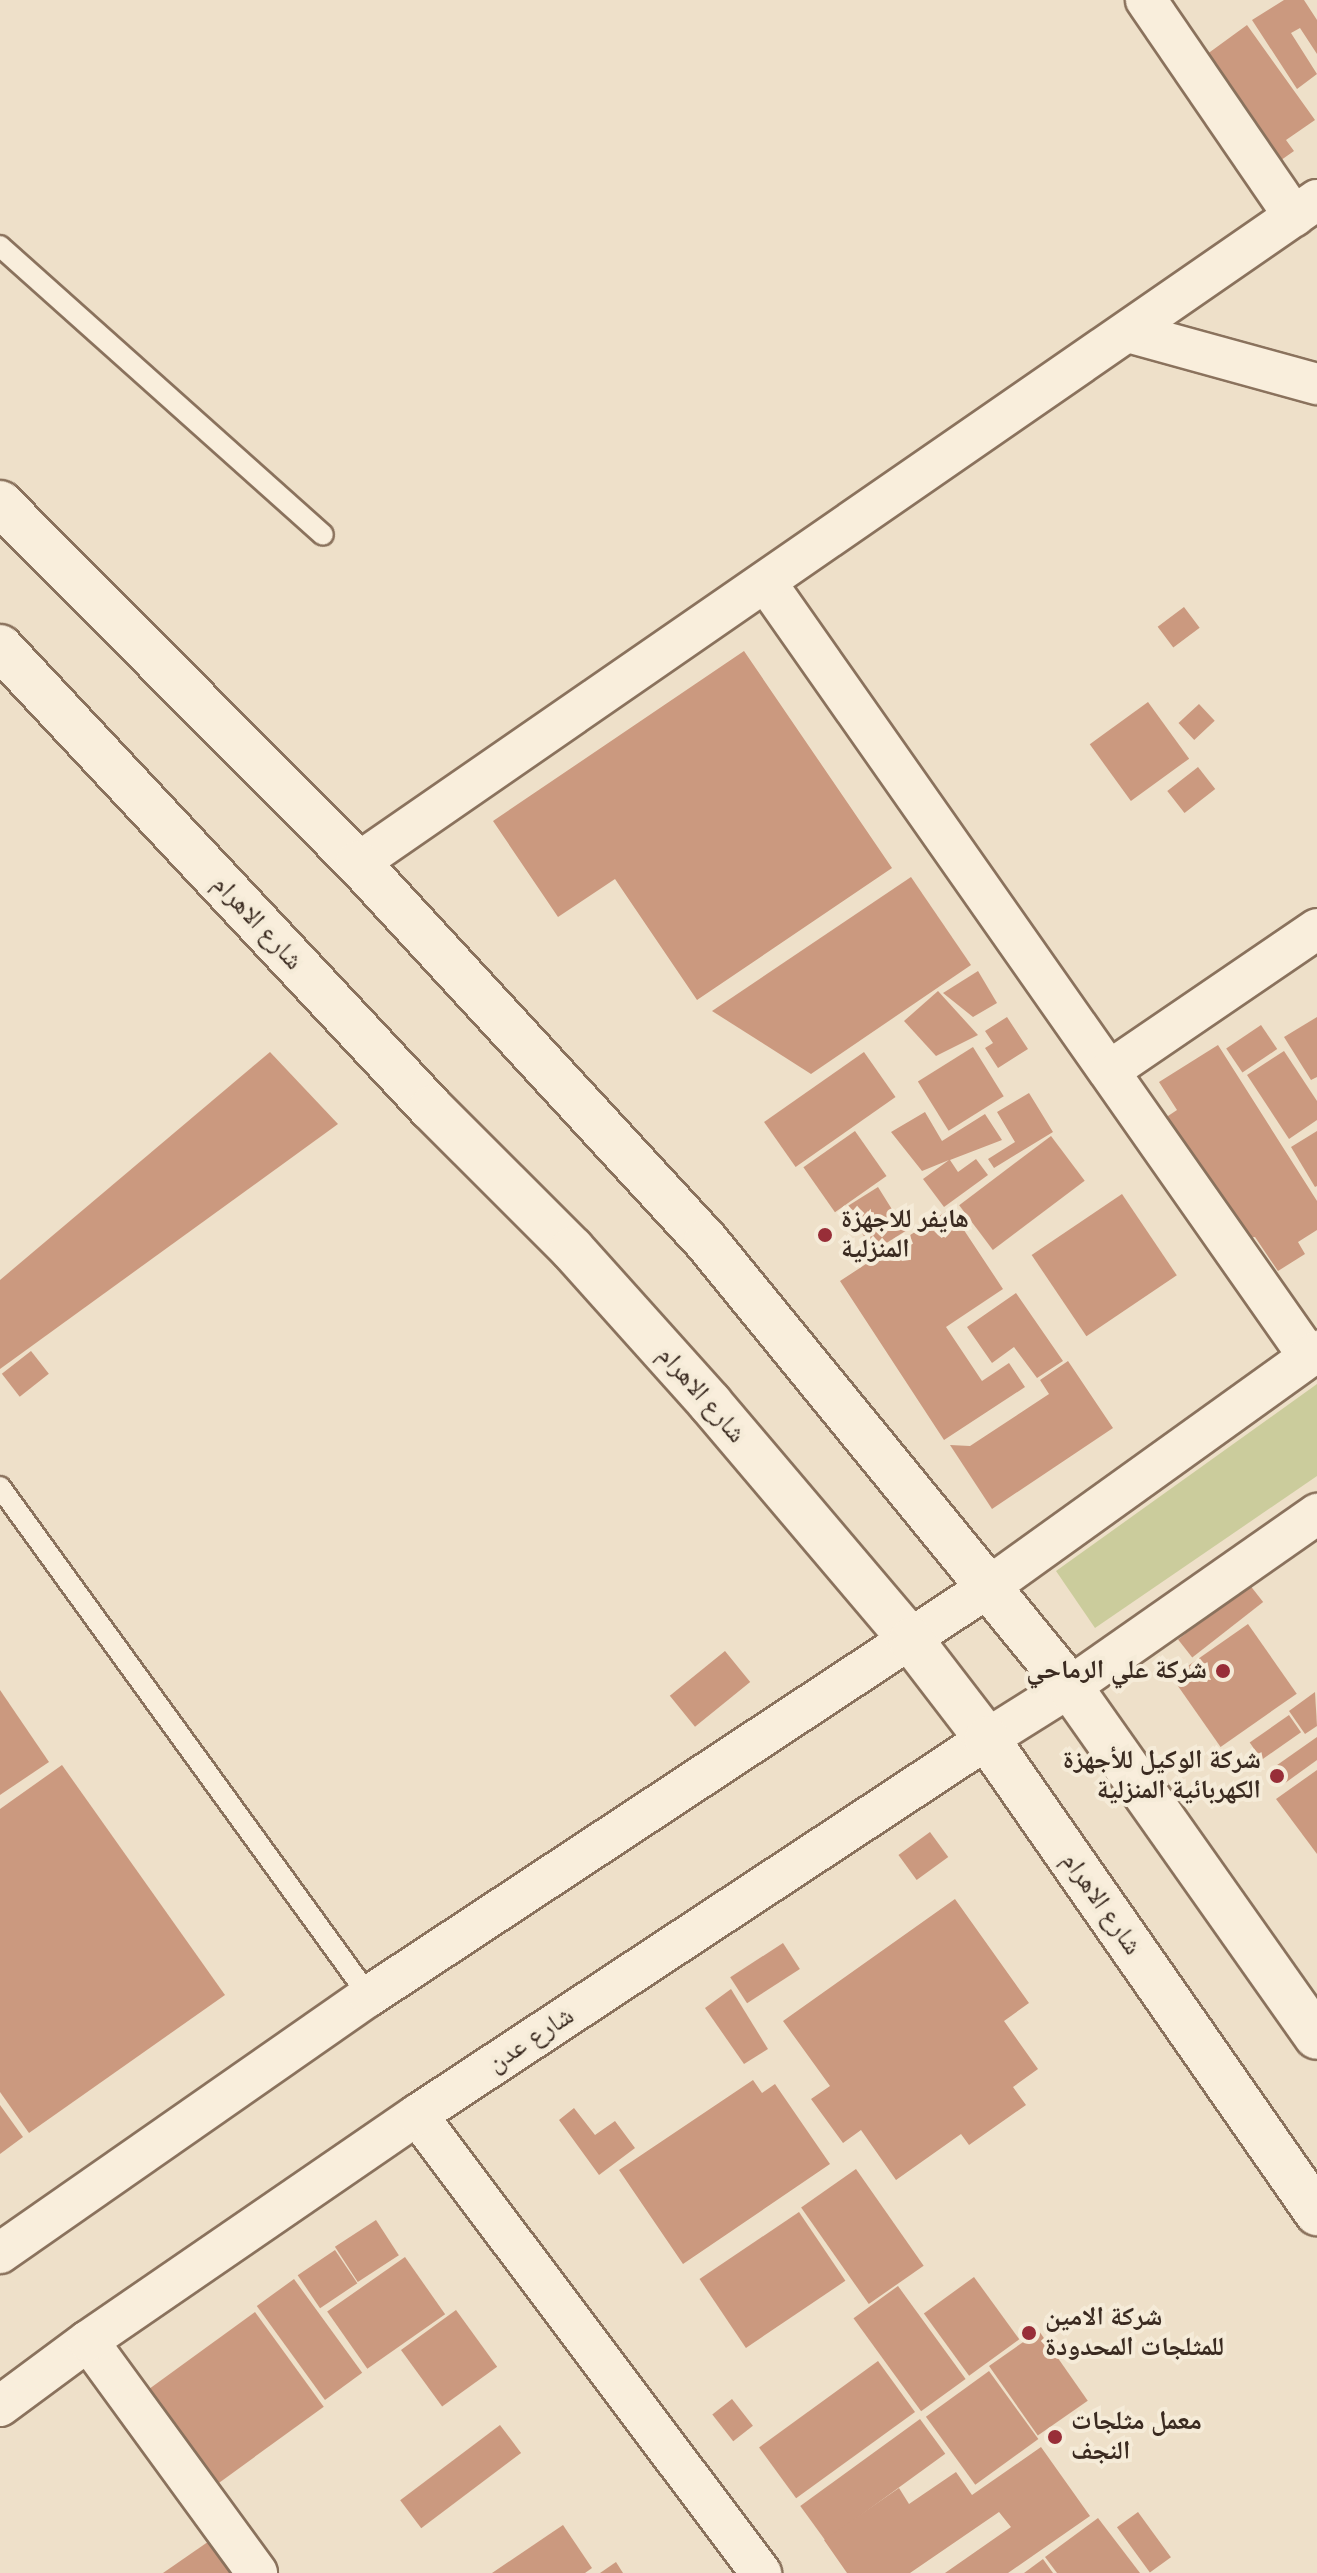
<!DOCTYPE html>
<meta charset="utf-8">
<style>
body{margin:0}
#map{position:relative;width:1317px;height:2573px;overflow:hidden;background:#eee0c9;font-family:Spectral,"Noto Naskh Arabic",serif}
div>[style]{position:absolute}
.green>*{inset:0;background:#cbcc9c}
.building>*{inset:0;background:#cb997f;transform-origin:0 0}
.roads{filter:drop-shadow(2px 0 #8a725d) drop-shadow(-2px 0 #8a725d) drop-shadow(0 2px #8a725d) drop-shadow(0 -2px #8a725d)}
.service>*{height:20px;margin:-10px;padding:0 10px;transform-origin:10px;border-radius:10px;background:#f9eedc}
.minor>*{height:40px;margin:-20px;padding:0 20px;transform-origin:20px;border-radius:20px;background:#f9eedc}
.secondary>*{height:44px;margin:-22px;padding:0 22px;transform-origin:22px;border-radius:22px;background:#f9eedc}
.dots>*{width:22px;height:22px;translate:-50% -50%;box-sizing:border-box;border:4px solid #f5ebd8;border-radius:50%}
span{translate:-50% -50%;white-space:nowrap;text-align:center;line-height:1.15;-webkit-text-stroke:8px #f5ebd8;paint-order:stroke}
.street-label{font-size:26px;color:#3b2b21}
.poi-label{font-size:26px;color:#3b2b21;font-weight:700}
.left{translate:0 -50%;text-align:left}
.right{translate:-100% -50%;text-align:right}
</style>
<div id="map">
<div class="green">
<i style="clip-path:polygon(1317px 1384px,1317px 1476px,1095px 1628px,1056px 1571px)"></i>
</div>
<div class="building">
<i style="clip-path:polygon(1284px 0,1304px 0,1317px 20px,1317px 54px,1300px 28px,1291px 33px,1317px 74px,1297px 89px,1252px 20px)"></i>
<i style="clip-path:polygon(1247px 25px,1315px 120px,1286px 140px,1294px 151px,1274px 165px,1199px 60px)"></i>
<i style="left:1184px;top:607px;width:26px;height:33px;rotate:53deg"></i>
<i style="clip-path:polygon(744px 651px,892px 868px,697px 1000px,615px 879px,558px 917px,493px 821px)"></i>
<i style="left:1148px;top:702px;width:70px;height:72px;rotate:54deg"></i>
<i style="left:1199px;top:704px;width:23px;height:28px;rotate:47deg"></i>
<i style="left:1198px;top:767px;width:28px;height:39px;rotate:52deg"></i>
<i style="clip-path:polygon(911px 877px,971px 965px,811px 1074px,712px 1011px)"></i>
<i style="clip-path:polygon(978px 971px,997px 1003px,973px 1017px,943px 993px)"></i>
<i style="clip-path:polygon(938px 991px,978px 1035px,936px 1056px,904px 1021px)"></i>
<i style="clip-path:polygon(1007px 1017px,1028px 1049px,998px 1068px,985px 1048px,993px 1043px,985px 1031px)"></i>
<i style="clip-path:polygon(1317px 1017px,1317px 1077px,1311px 1080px,1284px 1037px)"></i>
<i style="left:1261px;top:1025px;width:29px;height:42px;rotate:56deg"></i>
<i style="clip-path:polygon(1218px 1045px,1317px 1201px,1317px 1230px,1298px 1242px,1305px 1254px,1278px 1271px,1255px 1237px,1242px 1239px,1165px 1118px,1177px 1110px,1159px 1082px)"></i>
<i style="left:973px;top:1047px;width:58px;height:65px;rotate:58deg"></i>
<i style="clip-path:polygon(1284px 1051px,1317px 1101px,1317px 1120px,1289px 1139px,1247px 1075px)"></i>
<i style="clip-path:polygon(270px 1052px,338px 1124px,0 1369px,0 1280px)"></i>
<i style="left:864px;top:1052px;width:55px;height:122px;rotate:55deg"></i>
<i style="clip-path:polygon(1029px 1093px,1053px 1132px,994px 1168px,988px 1159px,1015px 1142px,997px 1112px)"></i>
<i style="clip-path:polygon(925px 1112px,942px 1141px,985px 1114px,1002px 1140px,950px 1160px,958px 1172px,976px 1159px,988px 1175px,944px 1207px,923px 1179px,949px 1160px,922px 1171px,891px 1132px)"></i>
<i style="left:855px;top:1131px;width:55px;height:63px;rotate:55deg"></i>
<i style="clip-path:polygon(1317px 1131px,1317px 1186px,1315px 1187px,1291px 1147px)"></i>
<i style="left:1051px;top:1136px;width:56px;height:115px;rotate:53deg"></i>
<i style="left:878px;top:1187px;width:52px;height:38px;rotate:58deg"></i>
<i style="left:1122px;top:1194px;width:98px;height:109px;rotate:56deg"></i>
<i style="clip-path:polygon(950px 1209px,1003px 1289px,946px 1327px,982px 1381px,1009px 1363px,1025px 1387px,944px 1440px,840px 1281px)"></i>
<i style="clip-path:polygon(1016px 1293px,1063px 1361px,1037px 1378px,1014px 1347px,992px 1363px,967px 1327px)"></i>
<i style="left:31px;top:1351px;width:29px;height:37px;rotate:52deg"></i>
<i style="clip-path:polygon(1068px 1361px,1113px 1428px,992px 1509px,950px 1445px,970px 1446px,1049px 1394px,1040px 1380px)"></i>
<i style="left:1249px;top:1584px;width:23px;height:90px;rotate:52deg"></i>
<i style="left:1248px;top:1624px;width:85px;height:93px;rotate:55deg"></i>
<i style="left:725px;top:1651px;width:40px;height:71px;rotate:51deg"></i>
<i style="clip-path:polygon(0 1690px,49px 1762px,0 1795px)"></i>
<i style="clip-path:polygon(1315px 1692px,1317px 1726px,1305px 1734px,1289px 1711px)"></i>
<i style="left:1289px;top:1715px;width:21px;height:48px;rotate:55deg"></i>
<i style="clip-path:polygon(1317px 1737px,1317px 1760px,1281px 1786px,1270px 1770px)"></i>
<i style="clip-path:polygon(62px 1765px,225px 1995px,29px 2133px,0 2092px,0 1809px)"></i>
<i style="clip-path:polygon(1317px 1770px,1317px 1854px,1276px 1799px)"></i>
<i style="left:930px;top:1832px;width:31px;height:39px;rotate:54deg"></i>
<i style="clip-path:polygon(955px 1899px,1029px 2003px,1004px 2021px,1038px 2069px,1013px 2087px,1026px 2105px,969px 2145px,961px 2134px,896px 2180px,861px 2130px,843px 2143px,811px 2099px,830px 2086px,783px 2021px)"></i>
<i style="left:783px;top:1943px;width:31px;height:63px;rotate:57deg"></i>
<i style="clip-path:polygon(731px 1989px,768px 2049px,744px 2064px,705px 2008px)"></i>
<i style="clip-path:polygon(753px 2080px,762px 2093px,775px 2084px,830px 2164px,683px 2264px,619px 2170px)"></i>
<i style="clip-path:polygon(0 2105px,23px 2137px,0 2154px)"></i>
<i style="clip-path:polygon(574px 2108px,595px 2135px,615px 2121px,635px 2148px,599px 2175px,559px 2120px)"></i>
<i style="left:856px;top:2169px;width:118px;height:67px;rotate:55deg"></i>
<i style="left:799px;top:2212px;width:83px;height:120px;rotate:56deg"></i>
<i style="left:376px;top:2220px;width:42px;height:49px;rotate:57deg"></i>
<i style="left:335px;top:2250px;width:40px;height:45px;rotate:56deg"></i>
<i style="left:405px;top:2257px;width:70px;height:95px;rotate:55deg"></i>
<i style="left:974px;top:2277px;width:77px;height:62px;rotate:54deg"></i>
<i style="left:294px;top:2279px;width:116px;height:46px;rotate:54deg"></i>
<i style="left:898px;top:2286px;width:115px;height:55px;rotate:54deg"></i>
<i style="left:456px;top:2310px;width:70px;height:68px;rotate:54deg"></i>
<i style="left:255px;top:2312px;width:117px;height:145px;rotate:54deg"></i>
<i style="left:1039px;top:2331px;width:85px;height:61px;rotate:55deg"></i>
<i style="left:878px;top:2361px;width:63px;height:147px;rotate:54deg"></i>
<i style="left:989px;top:2371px;width:84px;height:78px;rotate:54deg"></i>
<i style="left:732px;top:2399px;width:34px;height:25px;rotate:52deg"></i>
<i style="left:920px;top:2419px;width:43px;height:148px;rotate:54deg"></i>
<i style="left:500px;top:2425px;width:35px;height:125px;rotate:53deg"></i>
<i style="clip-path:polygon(1041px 2447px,1090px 2516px,1008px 2573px,945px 2573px,1011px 2527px,999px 2512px,910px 2573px,847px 2573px,824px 2540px,899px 2488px,909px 2504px,956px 2472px,972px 2495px)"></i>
<i style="left:1138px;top:2512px;width:56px;height:26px;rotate:54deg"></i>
<i style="clip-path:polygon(1098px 2518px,1140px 2573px,1057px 2573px,1045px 2557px)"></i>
<i style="clip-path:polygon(563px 2525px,592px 2568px,585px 2573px,492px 2573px)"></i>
<i style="clip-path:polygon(215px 2537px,240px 2573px,163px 2573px)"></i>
<i style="clip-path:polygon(1043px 2559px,1053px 2573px,1024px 2573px)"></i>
<i style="clip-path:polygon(616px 2562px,623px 2573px,600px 2573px)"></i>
</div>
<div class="roads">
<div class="service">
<i style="left:0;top:246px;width:433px;rotate:41.8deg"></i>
<i style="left:0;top:1487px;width:629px;rotate:54.06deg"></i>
</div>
<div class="minor">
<i style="left:1146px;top:0;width:262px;rotate:55.6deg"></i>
<i style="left:1128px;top:332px;width:196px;rotate:15.4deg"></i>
<i style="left:767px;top:584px;width:944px;rotate:54.96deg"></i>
<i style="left:358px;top:863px;width:1166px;rotate:-34.66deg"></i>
<i style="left:1109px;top:1071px;width:252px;rotate:-34.3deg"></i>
<i style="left:417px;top:2115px;width:573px;rotate:53.09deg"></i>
<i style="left:0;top:2253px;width:450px;rotate:-34.9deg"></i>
<i style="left:369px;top:1996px;width:744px;rotate:-33.43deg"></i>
<i style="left:990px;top:1586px;width:403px;rotate:-35.7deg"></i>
<i style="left:88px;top:2341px;width:287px;rotate:53.9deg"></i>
<i style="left:0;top:2406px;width:109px;rotate:-36.5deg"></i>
<i style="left:88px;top:2341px;width:399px;rotate:-34.5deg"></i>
<i style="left:417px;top:2115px;width:683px;rotate:-33.41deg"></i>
<i style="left:987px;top:1739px;width:98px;rotate:-32.1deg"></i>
<i style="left:1070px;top:1687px;width:302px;rotate:-35deg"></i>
</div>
<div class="secondary">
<i style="left:0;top:503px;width:508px;rotate:45.16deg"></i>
<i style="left:358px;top:863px;width:514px;rotate:47.37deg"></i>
<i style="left:706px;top:1241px;width:576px;rotate:50.78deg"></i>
<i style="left:1070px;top:1687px;width:428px;rotate:54.8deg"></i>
<i style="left:0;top:647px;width:631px;rotate:46.93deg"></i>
<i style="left:431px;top:1108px;width:199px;rotate:45deg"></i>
<i style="left:572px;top:1249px;width:207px;rotate:48.1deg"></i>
<i style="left:710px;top:1403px;width:311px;rotate:49.7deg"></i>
<i style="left:911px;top:1640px;width:125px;rotate:52.5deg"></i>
<i style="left:987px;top:1739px;width:578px;rotate:55.15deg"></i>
</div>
</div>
<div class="dots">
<i style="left:825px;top:1235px;background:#982e38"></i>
<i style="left:1223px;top:1671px;background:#982e38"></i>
<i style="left:1277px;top:1776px;background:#982e38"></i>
<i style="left:1029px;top:2333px;background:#982e38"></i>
<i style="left:1055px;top:2437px;background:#982e38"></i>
</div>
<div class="street-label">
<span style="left:257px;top:923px;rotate:47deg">شارع الاهرام</span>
<span style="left:701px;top:1395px;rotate:49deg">شارع الاهرام</span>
<span style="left:1101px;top:1904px;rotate:55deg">شارع الاهرام</span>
<span style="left:531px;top:2040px;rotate:-33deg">شارع عدن</span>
</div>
<div class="poi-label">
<span class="left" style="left:841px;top:1235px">هايفر للاجهزة<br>المنزلية</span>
<span class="right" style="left:1207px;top:1671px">شركة علي الرماحي</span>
<span class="right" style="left:1261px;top:1776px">شركة الوكيل للأجهزة<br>الكهربائية المنزلية</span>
<span class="left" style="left:1045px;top:2333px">شركة الامين<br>للمثلجات المحدودة</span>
<span class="left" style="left:1071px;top:2437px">معمل مثلجات<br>النجف</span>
</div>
</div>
